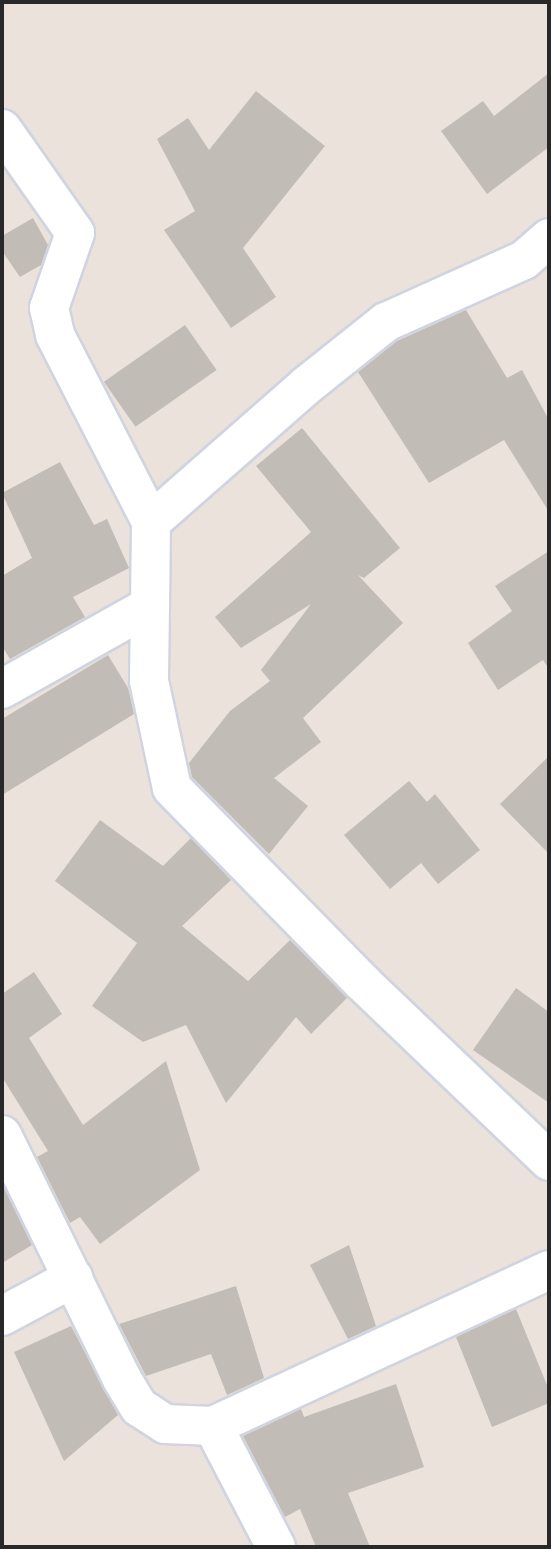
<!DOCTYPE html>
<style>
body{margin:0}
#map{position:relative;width:551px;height:1549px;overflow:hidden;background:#eae2db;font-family:"Archivo Narrow",sans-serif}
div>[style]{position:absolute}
.building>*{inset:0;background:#c2bcb7;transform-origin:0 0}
.roads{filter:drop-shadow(2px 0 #d0d4e0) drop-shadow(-2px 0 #d0d4e0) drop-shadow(0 2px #d0d4e0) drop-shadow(0 -2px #d0d4e0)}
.minor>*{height:38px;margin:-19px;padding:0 19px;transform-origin:19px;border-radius:19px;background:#fff}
span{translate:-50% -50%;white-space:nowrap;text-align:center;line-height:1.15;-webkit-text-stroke:5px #fff;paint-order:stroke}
.frame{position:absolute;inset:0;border:4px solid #282828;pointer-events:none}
</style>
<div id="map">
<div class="building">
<i style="clip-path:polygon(549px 73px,549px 147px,487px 194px,441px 131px,483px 101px,494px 116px)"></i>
<i style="clip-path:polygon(256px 91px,325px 146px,243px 248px,276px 297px,231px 328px,164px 230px,195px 211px,157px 139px,188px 118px,209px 150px)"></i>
<i style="clip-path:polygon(33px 218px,48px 245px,41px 265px,20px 277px,2px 251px,2px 236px)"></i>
<i style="clip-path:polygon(466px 310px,507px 378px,522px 370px,549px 420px,549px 512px,504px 440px,429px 483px,358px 372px,397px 341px)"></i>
<i style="left:185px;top:325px;width:55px;height:99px;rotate:55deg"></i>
<i style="clip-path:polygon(302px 428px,400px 548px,364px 578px,358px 575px,403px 623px,303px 718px,321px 742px,274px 778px,308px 806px,269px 854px,192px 777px,189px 763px,230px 711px,270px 681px,261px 670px,311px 604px,241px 648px,215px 617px,311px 532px,256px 466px)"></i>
<i style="clip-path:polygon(60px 462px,94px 525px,107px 519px,129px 568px,73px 597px,85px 617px,10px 659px,2px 646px,2px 576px,32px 558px,2px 493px)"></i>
<i style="clip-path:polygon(549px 551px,549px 669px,543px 660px,498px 690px,468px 643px,512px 611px,495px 586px)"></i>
<i style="clip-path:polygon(108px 655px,128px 688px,134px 714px,2px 795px,2px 719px)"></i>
<i style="clip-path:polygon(549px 756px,549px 854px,500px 804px)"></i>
<i style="clip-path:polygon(409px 781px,427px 802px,435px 794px,480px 850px,438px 884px,421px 863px,390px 889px,344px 835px)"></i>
<i style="clip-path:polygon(100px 820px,163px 866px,191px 838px,231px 880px,182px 926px,248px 981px,290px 940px,347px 998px,311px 1034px,296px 1017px,226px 1103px,186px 1025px,143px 1042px,92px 1006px,137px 943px,55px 881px)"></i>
<i style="clip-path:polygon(34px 972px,62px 1014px,29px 1038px,83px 1125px,166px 1061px,200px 1170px,100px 1244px,80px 1217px,70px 1223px,37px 1157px,48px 1151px,2px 1077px,2px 994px)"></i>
<i style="clip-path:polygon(516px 988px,549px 1012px,549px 1103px,473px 1050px)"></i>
<i style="clip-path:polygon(2px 1184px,32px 1245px,2px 1263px)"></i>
<i style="clip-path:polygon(349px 1245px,376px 1326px,348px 1339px,310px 1265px)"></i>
<i style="clip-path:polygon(236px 1286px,264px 1378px,227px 1395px,211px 1354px,146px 1376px,119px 1324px)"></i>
<i style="clip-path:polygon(516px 1309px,549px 1390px,549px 1403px,492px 1427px,456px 1337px)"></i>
<i style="clip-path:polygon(71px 1326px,118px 1415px,64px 1461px,14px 1352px)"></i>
<i style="clip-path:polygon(396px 1384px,424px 1467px,348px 1493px,370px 1547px,316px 1547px,300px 1509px,285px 1517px,243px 1436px,301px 1409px,304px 1417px)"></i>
</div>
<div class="roads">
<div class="minor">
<i style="left:2px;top:129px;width:127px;rotate:54.9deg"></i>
<i style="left:75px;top:233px;width:79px;rotate:109.1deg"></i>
<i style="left:49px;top:308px;width:28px;rotate:77deg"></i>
<i style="left:55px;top:335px;width:210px;rotate:62.8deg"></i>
<i style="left:150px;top:606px;width:75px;rotate:90.8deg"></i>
<i style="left:149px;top:681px;width:109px;rotate:77.9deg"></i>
<i style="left:172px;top:788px;width:272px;rotate:45.6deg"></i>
<i style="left:362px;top:982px;width:259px;rotate:43.7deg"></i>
<i style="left:2px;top:689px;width:170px;rotate:-29.3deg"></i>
<i style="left:150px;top:606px;width:84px;rotate:-89.3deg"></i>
<i style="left:151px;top:522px;width:208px;rotate:-41.3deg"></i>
<i style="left:307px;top:385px;width:101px;rotate:-38.6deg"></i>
<i style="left:386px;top:322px;width:151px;rotate:-24.2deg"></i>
<i style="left:524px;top:260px;width:33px;rotate:-41deg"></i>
<i style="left:2px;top:1135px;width:272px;rotate:63.8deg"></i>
<i style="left:122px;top:1379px;width:33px;rotate:59deg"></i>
<i style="left:139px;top:1407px;width:31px;rotate:33deg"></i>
<i style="left:165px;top:1424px;width:48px;rotate:2.4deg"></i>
<i style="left:213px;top:1426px;width:370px;rotate:-24.9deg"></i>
<i style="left:2px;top:1316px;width:81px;rotate:-28.2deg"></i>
<i style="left:213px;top:1426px;width:136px;rotate:62.5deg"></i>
</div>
</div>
<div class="frame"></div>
</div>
